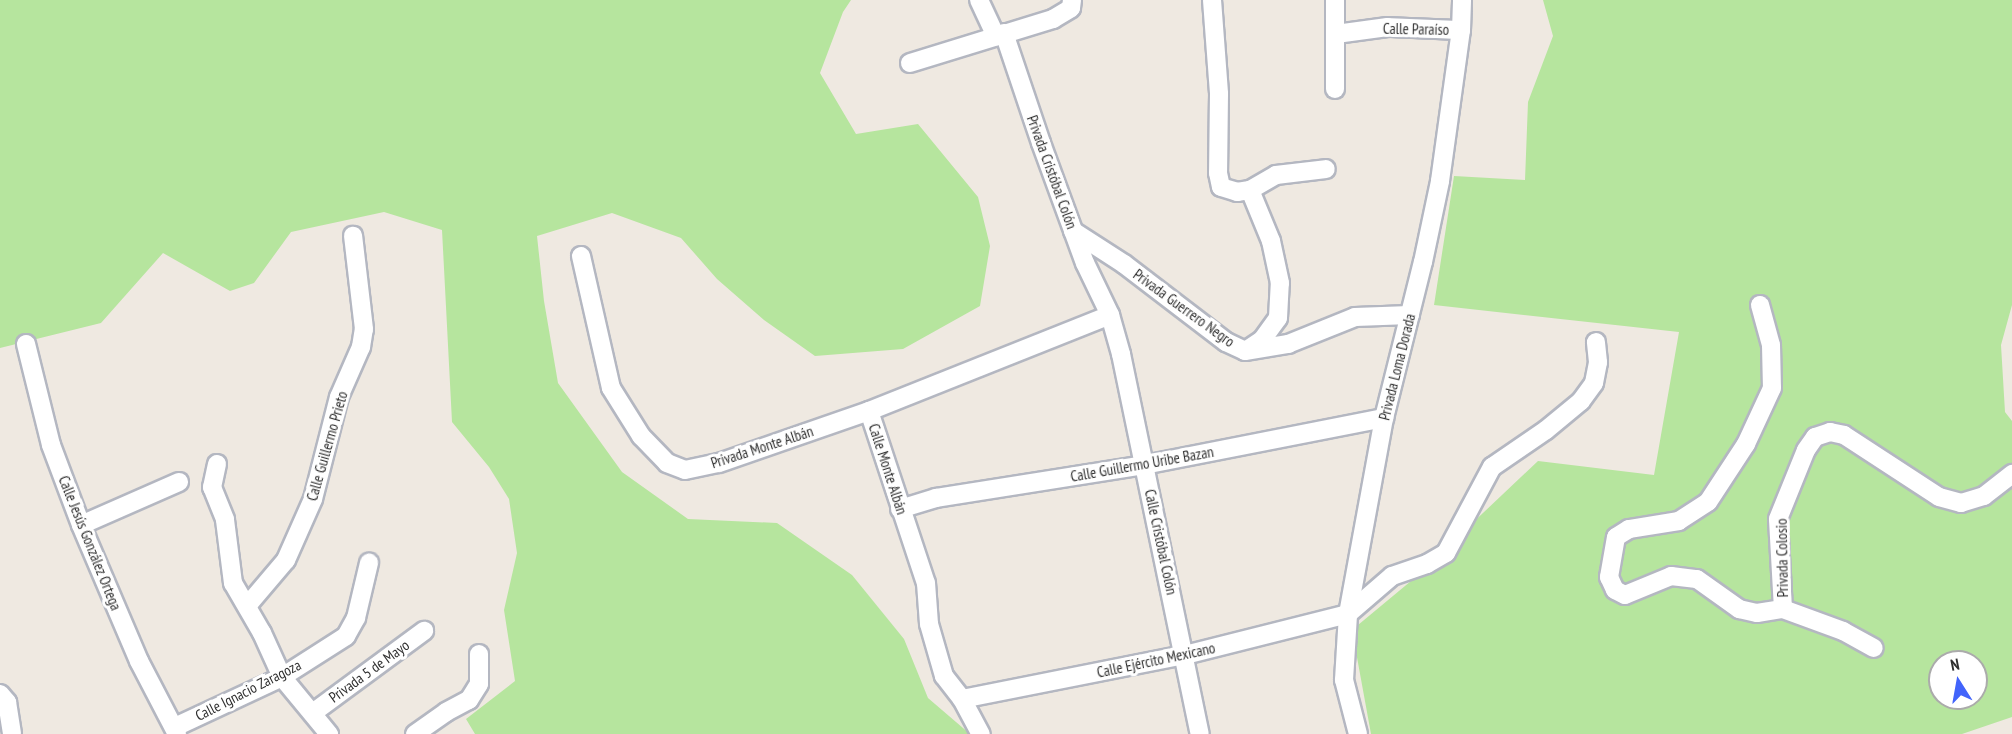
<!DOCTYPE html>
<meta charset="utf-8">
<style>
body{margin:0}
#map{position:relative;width:2012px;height:734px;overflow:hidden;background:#efe9e1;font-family:"PT Sans Narrow",sans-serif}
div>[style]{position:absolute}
.green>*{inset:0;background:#b6e59e}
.roads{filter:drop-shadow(2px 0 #b4b7c1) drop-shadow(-2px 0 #b4b7c1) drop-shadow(0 2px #b4b7c1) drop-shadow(0 -2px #b4b7c1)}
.minor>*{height:18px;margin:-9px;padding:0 9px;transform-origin:9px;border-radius:9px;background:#fff}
span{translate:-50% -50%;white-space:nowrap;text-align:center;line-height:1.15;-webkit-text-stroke:6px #fff;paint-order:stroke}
.street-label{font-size:15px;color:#2e2e2e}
.north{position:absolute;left:1928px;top:650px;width:60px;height:60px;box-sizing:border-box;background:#fff;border:2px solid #ababab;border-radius:50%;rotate:349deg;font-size:16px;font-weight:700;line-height:24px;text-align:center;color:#2e2e2e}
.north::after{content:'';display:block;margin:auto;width:21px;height:27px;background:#4264fb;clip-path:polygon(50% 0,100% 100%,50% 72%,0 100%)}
</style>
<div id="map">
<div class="green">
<i style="clip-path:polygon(0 0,851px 0,843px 12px,820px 73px,856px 134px,918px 124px,978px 197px,990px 246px,980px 306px,903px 349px,815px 356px,764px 320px,717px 279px,681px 238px,612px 213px,537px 236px,544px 301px,558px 383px,622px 472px,688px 519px,777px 523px,852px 575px,904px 639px,928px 698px,970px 734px,475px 734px,466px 719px,515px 681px,504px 610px,517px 553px,509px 499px,489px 467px,452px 422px,442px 230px,384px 212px,291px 232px,254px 283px,230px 291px,163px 253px,101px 323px,0 348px)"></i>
<i style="clip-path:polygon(evenodd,1543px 0,2012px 0,2012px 305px,2001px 345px,2005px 412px,2012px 421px,2012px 717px,1962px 734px,1371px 734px,1352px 630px,1411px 581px,1538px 461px,1654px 475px,1679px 332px,1434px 305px,1454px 176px,1525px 180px,1528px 102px,1553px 36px,1543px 0,1940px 662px,1976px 662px,1976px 698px,1940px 698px,1940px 662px)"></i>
</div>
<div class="roads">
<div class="minor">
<i style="left:979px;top:0;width:40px;rotate:65deg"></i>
<i style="left:1212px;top:0;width:94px;rotate:85.7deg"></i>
<i style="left:1219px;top:94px;width:79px;rotate:90.7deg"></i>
<i style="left:1218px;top:173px;width:14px;rotate:78deg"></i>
<i style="left:1221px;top:187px;width:17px;rotate:17deg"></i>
<i style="left:1237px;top:192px;width:13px;rotate:-9deg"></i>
<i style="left:1250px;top:190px;width:30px;rotate:-30deg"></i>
<i style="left:1276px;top:175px;width:50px;rotate:-6.8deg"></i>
<i style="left:1335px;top:0;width:89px;rotate:90deg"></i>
<i style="left:1004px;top:33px;width:116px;rotate:71.4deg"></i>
<i style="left:1041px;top:143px;width:128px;rotate:69.9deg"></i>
<i style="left:1085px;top:263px;width:58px;rotate:64.3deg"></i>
<i style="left:1110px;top:315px;width:41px;rotate:74.2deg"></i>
<i style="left:1121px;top:354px;width:388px;rotate:78.3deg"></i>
<i style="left:1336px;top:34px;width:52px;rotate:-7.7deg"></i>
<i style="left:1388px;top:27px;width:73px;rotate:2.4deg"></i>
<i style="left:910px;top:63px;width:150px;rotate:-17.1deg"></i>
<i style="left:1053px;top:19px;width:21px;rotate:-31deg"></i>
<i style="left:1071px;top:8px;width:8px;rotate:-83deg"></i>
<i style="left:1073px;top:231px;width:61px;rotate:32.9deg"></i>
<i style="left:1124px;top:264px;width:128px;rotate:37.4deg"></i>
<i style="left:1226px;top:342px;width:21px;rotate:25deg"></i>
<i style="left:1245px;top:351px;width:44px;rotate:-9.2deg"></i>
<i style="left:1288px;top:344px;width:72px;rotate:-21.9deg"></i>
<i style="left:1355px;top:317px;width:55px;rotate:-2.1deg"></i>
<i style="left:581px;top:256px;width:135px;rotate:77.2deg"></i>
<i style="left:611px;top:388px;width:57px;rotate:58deg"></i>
<i style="left:641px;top:436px;width:37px;rotate:46deg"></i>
<i style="left:667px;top:463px;width:19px;rotate:21deg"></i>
<i style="left:685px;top:470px;width:35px;rotate:-12deg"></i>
<i style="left:719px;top:463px;width:159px;rotate:-19.1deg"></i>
<i style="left:869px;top:411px;width:259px;rotate:-21.7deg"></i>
<i style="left:1760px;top:305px;width:41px;rotate:74.6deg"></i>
<i style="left:1771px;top:345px;width:43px;rotate:88.7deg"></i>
<i style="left:1772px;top:388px;width:62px;rotate:114.9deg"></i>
<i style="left:1746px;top:444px;width:69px;rotate:123.2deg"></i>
<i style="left:1708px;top:502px;width:35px;rotate:147deg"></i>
<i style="left:1679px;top:521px;width:51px;rotate:170.9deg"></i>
<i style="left:1629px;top:529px;width:15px;rotate:148deg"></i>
<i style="left:1616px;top:537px;width:41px;rotate:99.9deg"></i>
<i style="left:1609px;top:577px;width:14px;rotate:65deg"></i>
<i style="left:1615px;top:590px;width:11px;rotate:27deg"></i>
<i style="left:1625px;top:595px;width:50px;rotate:-22.4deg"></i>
<i style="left:1671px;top:576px;width:26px;rotate:7deg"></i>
<i style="left:1697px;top:579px;width:52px;rotate:35.5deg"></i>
<i style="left:1739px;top:609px;width:18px;rotate:13deg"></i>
<i style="left:1757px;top:613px;width:26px;rotate:-9deg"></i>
<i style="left:1783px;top:609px;width:90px;rotate:-93.2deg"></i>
<i style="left:1778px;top:519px;width:74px;rotate:-67.9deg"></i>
<i style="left:1806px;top:450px;width:16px;rotate:-55deg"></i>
<i style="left:1815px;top:437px;width:16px;rotate:-18deg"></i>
<i style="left:1830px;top:432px;width:14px;rotate:12deg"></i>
<i style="left:1844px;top:435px;width:113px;rotate:33.1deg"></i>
<i style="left:1939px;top:497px;width:23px;rotate:15deg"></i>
<i style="left:1961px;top:503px;width:24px;rotate:-17deg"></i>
<i style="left:1984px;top:496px;width:36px;rotate:-38deg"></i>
<i style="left:26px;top:344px;width:104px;rotate:76.1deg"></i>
<i style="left:51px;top:445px;width:85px;rotate:69.4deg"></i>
<i style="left:81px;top:525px;width:148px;rotate:66.9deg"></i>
<i style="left:139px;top:661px;width:82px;rotate:62.5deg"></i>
<i style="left:1247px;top:350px;width:18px;rotate:-34deg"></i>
<i style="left:1262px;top:340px;width:27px;rotate:-54deg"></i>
<i style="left:1278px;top:318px;width:35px;rotate:-87deg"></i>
<i style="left:1280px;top:283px;width:43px;rotate:-102.1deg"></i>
<i style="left:1271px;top:241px;width:55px;rotate:-112.4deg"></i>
<i style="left:869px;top:411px;width:181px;rotate:71.7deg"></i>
<i style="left:926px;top:583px;width:41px;rotate:85.8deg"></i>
<i style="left:929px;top:624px;width:54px;rotate:73.9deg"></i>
<i style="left:944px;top:676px;width:29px;rotate:52deg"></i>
<i style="left:962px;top:699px;width:40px;rotate:62deg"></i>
<i style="left:217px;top:464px;width:24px;rotate:102deg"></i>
<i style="left:212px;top:487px;width:35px;rotate:68deg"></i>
<i style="left:225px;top:520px;width:64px;rotate:82.8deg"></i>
<i style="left:233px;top:583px;width:58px;rotate:59.9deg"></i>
<i style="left:262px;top:633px;width:48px;rotate:65.6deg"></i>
<i style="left:282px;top:677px;width:74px;rotate:50.5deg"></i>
<i style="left:900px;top:509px;width:38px;rotate:-17deg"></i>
<i style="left:936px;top:498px;width:211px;rotate:-9deg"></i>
<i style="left:1144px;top:465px;width:245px;rotate:-11.1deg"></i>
<i style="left:81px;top:525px;width:107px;rotate:-23.7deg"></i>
<i style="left:247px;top:606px;width:60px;rotate:-49.7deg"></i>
<i style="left:286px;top:560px;width:67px;rotate:-66.1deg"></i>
<i style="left:313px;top:499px;width:105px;rotate:-75.7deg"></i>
<i style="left:339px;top:397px;width:55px;rotate:-66.3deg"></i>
<i style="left:361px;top:347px;width:18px;rotate:-81deg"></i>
<i style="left:364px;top:329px;width:94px;rotate:-96.7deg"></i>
<i style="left:1783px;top:609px;width:64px;rotate:20.1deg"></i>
<i style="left:1843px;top:631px;width:35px;rotate:29deg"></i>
<i style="left:0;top:694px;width:11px;rotate:49deg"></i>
<i style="left:7px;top:702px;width:32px;rotate:81deg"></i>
<i style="left:962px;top:699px;width:227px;rotate:-11.2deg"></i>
<i style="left:1185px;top:655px;width:168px;rotate:-14.1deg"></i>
<i style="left:1348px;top:614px;width:58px;rotate:-40.8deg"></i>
<i style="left:1392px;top:576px;width:37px;rotate:-19deg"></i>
<i style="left:1427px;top:564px;width:22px;rotate:-30deg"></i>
<i style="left:1446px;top:553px;width:98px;rotate:-61.9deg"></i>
<i style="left:1492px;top:467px;width:65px;rotate:-34.4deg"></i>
<i style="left:1546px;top:430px;width:45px;rotate:-39.6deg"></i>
<i style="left:1581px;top:401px;width:22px;rotate:-54deg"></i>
<i style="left:1594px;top:383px;width:21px;rotate:-79deg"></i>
<i style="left:1598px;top:362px;width:20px;rotate:-96deg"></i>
<i style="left:314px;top:712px;width:137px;rotate:-36.4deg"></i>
<i style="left:175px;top:727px;width:118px;rotate:-25deg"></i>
<i style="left:282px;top:677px;width:76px;rotate:-32.6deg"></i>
<i style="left:346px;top:636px;width:21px;rotate:-61deg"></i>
<i style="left:356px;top:618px;width:57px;rotate:-76.7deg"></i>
<i style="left:415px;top:734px;width:38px;rotate:-35deg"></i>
<i style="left:446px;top:712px;width:26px;rotate:-28deg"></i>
<i style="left:469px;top:700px;width:19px;rotate:-58deg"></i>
<i style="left:479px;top:684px;width:30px;rotate:-90deg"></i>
<i style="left:1358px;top:734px;width:56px;rotate:-104.5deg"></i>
<i style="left:1344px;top:680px;width:66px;rotate:-86.5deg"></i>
<i style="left:1348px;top:614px;width:199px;rotate:-79.6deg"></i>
<i style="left:1384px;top:418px;width:161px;rotate:-76deg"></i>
<i style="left:1423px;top:262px;width:83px;rotate:-78.1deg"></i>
<i style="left:1440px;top:181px;width:152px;rotate:-82.1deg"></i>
<i style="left:1461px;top:30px;width:30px;rotate:-88deg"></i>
</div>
</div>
<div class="street-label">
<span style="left:1416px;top:29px;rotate:1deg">Calle Paraíso</span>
<span style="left:1052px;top:172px;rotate:70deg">Privada Cristóbal Colón</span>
<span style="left:1184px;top:308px;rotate:36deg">Privada Guerrero Negro</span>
<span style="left:1397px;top:367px;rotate:-76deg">Privada Loma Dorada</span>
<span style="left:327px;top:446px;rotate:-74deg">Calle Guillermo Prieto</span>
<span style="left:762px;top:447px;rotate:-18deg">Privada Monte Albán</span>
<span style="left:1142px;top:464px;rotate:-10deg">Calle Guillermo Uribe Bazan</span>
<span style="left:888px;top:469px;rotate:72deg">Calle Monte Albán</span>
<span style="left:1161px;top:542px;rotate:78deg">Calle Cristóbal Colón</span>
<span style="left:90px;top:543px;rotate:68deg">Calle Jesús González Ortega</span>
<span style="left:1782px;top:558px;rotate:-91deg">Privada Colosio</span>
<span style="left:1156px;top:660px;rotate:-12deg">Calle Ejército Mexicano</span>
<span style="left:369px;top:671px;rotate:-36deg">Privada 5 de Mayo</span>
<span style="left:248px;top:690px;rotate:-27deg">Calle Ignacio Zaragoza</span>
</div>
<div class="north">N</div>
</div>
